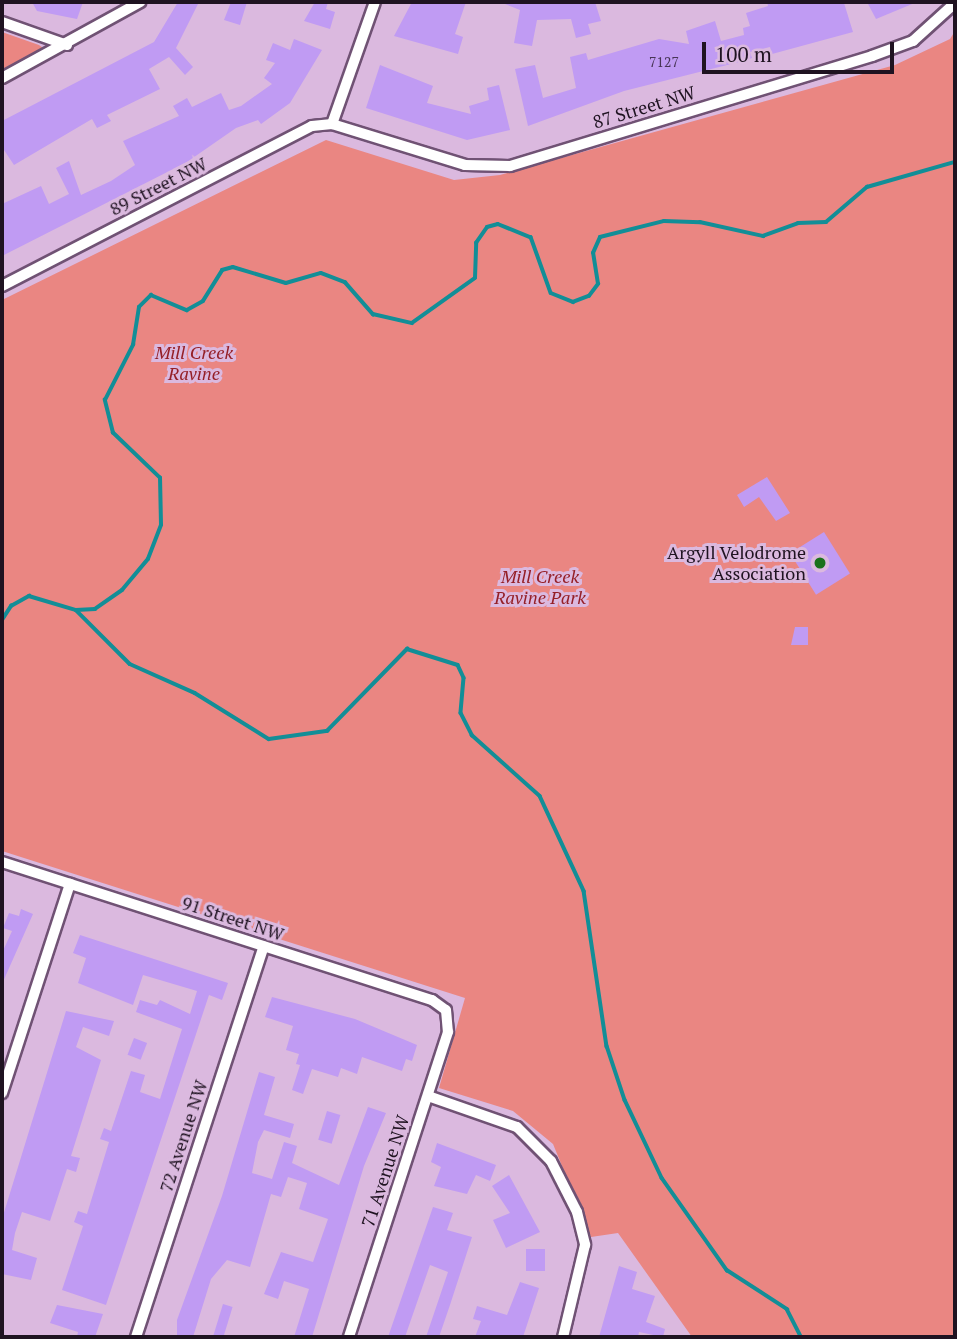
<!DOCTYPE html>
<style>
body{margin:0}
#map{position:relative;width:957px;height:1339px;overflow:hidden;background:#dbb9df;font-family:"PT Serif",serif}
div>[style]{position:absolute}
.green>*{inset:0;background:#ea8682}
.stream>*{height:3.5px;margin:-1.75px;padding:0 1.75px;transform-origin:1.75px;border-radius:1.75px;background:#128e97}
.building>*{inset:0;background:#c09bf3;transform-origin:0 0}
.roads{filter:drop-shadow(2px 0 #705274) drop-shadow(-2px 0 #705274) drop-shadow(0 2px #705274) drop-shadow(0 -2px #705274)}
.street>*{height:10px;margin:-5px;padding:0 5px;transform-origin:5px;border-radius:5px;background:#fff}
.dots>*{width:19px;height:19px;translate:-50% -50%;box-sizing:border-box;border:4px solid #dbb9df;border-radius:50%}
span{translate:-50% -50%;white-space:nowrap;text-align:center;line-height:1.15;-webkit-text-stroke:6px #dbb9df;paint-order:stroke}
.number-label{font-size:14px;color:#473556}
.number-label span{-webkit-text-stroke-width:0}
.street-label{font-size:18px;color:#1f1321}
.park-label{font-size:18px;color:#951f27;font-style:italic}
.poi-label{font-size:18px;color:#1f1321}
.right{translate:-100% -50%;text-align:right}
.frame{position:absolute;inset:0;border:4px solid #1f1321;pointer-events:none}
.scale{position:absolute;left:702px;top:42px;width:192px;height:32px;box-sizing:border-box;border:4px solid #1f1321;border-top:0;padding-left:9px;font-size:21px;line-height:24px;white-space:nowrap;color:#1f1321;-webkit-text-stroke:5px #dbb9df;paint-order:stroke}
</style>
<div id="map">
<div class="green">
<i style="clip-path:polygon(955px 31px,955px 1337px,692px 1337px,618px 1233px,591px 1237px,553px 1144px,513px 1111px,439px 1088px,465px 998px,2px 851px,2px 300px,326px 140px,454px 180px,500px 175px,895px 65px,950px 39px)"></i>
<i style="clip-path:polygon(2px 32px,39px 45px,43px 48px,2px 71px)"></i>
</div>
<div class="stream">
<i style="left:76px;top:610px;width:76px;rotate:45deg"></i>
<i style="left:130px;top:664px;width:71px;rotate:24deg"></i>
<i style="left:195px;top:693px;width:87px;rotate:31.9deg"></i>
<i style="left:269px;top:739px;width:59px;rotate:-7.9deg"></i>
<i style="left:327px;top:731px;width:115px;rotate:-45.7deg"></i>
<i style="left:407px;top:649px;width:53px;rotate:17.4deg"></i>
<i style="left:458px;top:665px;width:14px;rotate:65deg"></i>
<i style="left:464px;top:678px;width:35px;rotate:95deg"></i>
<i style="left:461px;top:713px;width:25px;rotate:63deg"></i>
<i style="left:472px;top:735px;width:91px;rotate:41.9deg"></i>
<i style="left:540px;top:796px;width:105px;rotate:65.1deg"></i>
<i style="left:584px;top:891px;width:157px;rotate:81.6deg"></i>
<i style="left:607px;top:1046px;width:57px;rotate:71.6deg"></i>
<i style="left:625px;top:1100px;width:86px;rotate:64.6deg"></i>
<i style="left:662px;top:1178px;width:113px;rotate:54.8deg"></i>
<i style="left:727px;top:1270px;width:72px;rotate:33deg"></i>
<i style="left:787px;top:1309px;width:31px;rotate:63deg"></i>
<i style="left:2px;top:620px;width:17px;rotate:-57deg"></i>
<i style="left:11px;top:606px;width:21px;rotate:-29deg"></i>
<i style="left:29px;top:596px;width:49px;rotate:16.6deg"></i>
<i style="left:76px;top:610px;width:19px;rotate:-3deg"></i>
<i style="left:95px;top:609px;width:33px;rotate:-35deg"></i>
<i style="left:122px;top:590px;width:40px;rotate:-50deg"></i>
<i style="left:148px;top:559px;width:36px;rotate:-69deg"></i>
<i style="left:161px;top:525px;width:47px;rotate:-91.2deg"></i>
<i style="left:160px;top:478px;width:65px;rotate:-136.2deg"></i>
<i style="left:113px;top:433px;width:34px;rotate:-104deg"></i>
<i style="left:105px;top:400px;width:62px;rotate:-63deg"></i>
<i style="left:133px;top:345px;width:38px;rotate:-81deg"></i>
<i style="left:139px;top:307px;width:17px;rotate:-45deg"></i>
<i style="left:151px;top:295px;width:39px;rotate:23deg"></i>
<i style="left:187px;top:310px;width:18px;rotate:-29deg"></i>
<i style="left:203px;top:301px;width:36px;rotate:-58deg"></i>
<i style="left:222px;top:270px;width:11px;rotate:-15deg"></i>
<i style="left:233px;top:267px;width:55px;rotate:16.8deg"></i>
<i style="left:286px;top:283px;width:36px;rotate:-16deg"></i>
<i style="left:321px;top:273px;width:26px;rotate:21deg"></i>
<i style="left:345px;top:282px;width:43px;rotate:48.8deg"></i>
<i style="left:373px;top:314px;width:40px;rotate:13deg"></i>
<i style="left:412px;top:323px;width:77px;rotate:-35.5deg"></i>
<i style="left:475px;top:278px;width:35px;rotate:-88deg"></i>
<i style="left:476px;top:243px;width:19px;rotate:-55deg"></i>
<i style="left:487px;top:227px;width:11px;rotate:-15deg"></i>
<i style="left:498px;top:224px;width:35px;rotate:22deg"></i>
<i style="left:531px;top:237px;width:59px;rotate:70.3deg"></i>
<i style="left:551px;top:293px;width:24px;rotate:22deg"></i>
<i style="left:573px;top:302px;width:17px;rotate:-21deg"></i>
<i style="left:589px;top:296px;width:15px;rotate:-53deg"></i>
<i style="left:598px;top:284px;width:31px;rotate:-99deg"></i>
<i style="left:593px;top:253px;width:17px;rotate:-66deg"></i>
<i style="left:600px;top:237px;width:66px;rotate:-14deg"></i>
<i style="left:664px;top:221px;width:36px;rotate:2deg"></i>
<i style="left:700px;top:222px;width:65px;rotate:12.5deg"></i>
<i style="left:763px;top:236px;width:37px;rotate:-20deg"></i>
<i style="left:798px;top:223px;width:28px;rotate:-2deg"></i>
<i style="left:826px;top:222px;width:54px;rotate:-40.5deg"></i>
<i style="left:867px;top:187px;width:91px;rotate:-15.9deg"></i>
</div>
<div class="building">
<i style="clip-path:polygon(32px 2px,83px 2px,77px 19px,37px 11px)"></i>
<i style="clip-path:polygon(178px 2px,199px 2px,176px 48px,193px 67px,185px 75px,169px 57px,149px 69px,160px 89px,107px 115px,111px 121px,97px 128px,92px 119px,14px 165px,2px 147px,2px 121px,154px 42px)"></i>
<i style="clip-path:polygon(231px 2px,247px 2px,240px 25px,224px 20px)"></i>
<i style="clip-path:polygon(315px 2px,328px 2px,326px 9px,335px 12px,330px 29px,304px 21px)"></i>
<i style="clip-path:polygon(412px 2px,466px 2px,455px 34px,463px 37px,458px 54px,394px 36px)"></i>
<i style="clip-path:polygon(500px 2px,595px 2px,601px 21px,588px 24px,591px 34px,576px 38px,571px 19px,537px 20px,532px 46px,514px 43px,520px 10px)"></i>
<i style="clip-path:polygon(767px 2px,844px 3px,853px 32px,772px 54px,770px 47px,750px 52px,752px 58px,739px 62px,624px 91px,528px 126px,515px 69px,535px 65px,543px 98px,576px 88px,570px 57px,586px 53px,588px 60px,659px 39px,689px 44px,686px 31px,715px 21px,721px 41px,744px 35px,743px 28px,750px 26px,746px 13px,768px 6px)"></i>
<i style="clip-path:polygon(867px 2px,917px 2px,876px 19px)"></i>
<i style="clip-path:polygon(294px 39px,322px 50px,290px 103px,261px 124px,258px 120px,236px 128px,187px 162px,2px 256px,2px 204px,41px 186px,49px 204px,69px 194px,56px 168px,69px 161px,81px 195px,111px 181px,135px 165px,123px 141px,179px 116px,173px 106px,187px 98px,192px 107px,221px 93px,229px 110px,241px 106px,272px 84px,264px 78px,275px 63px,266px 60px,273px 43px,290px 50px)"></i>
<i style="clip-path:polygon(380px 65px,433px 86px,427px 103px,471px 114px,469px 106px,489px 100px,487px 88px,499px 85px,510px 130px,467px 140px,366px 108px)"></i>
<i style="clip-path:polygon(767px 477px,790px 513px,776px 521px,759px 497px,744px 507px,737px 495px)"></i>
<i style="left:824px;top:532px;width:49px;height:40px;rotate:58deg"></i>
<i style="clip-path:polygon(795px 627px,808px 627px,808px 645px,791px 645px)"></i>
<i style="clip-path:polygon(21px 909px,33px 914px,2px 984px,2px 953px,12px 931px,3px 928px,9px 913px,19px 916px)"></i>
<i style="clip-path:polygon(80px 935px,228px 983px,222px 1000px,209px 995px,106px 1305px,62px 1290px,83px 1226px,74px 1222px,78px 1211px,87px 1214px,109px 1142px,100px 1139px,104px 1128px,111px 1131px,131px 1071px,145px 1075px,140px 1092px,160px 1099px,182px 1029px,136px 1012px,140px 1000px,157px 1005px,160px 1000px,190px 1014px,197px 991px,143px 975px,133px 1005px,78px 983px,86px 958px,73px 953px)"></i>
<i style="clip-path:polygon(272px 997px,355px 1019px,417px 1045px,412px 1061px,406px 1059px,402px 1071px,362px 1057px,357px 1074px,341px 1068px,338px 1077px,312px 1069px,303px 1094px,292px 1090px,300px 1065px,296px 1064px,299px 1054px,286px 1050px,293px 1026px,265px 1017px)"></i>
<i style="clip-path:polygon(66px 1011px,114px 1021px,109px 1036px,83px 1027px,76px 1047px,101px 1060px,71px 1156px,80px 1158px,76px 1172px,67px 1169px,50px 1221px,22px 1212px,15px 1233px,12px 1250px,37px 1258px,31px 1280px,2px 1274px,2px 1219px)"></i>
<i style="left:134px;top:1038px;width:14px;height:18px;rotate:21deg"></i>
<i style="clip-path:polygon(259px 1072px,275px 1077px,264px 1115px,294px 1124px,290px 1138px,264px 1130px,258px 1142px,252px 1173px,272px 1179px,284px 1142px,297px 1146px,292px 1163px,339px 1185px,368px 1107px,386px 1113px,364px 1166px,312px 1337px,294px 1337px,309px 1289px,284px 1281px,278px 1299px,264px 1294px,281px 1252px,313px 1262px,328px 1219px,299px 1209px,307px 1183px,288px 1177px,281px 1197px,271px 1194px,250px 1267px,227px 1260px,211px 1279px,193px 1337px,177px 1337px,177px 1320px,222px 1196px)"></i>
<i style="left:327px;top:1111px;width:14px;height:30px;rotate:17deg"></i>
<i style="clip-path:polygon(437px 1143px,496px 1165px,490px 1181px,476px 1175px,467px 1194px,434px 1186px,441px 1167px,431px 1162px)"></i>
<i style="clip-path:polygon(509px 1175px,540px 1232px,506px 1248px,493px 1220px,510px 1213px,492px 1186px)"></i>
<i style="clip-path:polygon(433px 1207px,453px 1213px,447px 1230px,472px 1237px,450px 1305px,439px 1337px,426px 1337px,448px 1272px,430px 1265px,405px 1337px,388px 1337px)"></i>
<i style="left:526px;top:1249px;width:19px;height:22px"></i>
<i style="clip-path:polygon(619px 1266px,637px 1272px,632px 1289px,655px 1296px,646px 1322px,665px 1329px,663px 1337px,639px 1332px,638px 1337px,599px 1337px)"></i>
<i style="clip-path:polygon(520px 1282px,539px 1288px,523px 1337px,475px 1337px,481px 1321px,473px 1319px,477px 1306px,507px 1315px)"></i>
<i style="left:223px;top:1304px;width:10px;height:34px;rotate:17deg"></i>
<i style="clip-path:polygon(57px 1305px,103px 1314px,95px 1337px,77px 1337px,78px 1332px,50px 1323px)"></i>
</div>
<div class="roads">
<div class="street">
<i style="left:2px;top:22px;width:69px;rotate:19.5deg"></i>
<i style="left:2px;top:78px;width:158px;rotate:-28.8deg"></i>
<i style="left:332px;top:124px;width:129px;rotate:-70.6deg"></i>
<i style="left:2px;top:286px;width:349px;rotate:-27.3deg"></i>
<i style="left:312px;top:126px;width:20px;rotate:-6deg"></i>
<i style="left:332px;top:124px;width:139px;rotate:17.1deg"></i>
<i style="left:465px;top:165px;width:45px;rotate:1.3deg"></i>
<i style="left:510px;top:166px;width:378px;rotate:-16.9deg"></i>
<i style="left:872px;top:56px;width:44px;rotate:-20.1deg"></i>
<i style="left:913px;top:41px;width:57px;rotate:-42.1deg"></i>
<i style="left:2px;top:862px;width:452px;rotate:17.8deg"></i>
<i style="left:432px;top:1000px;width:17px;rotate:36deg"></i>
<i style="left:446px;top:1010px;width:22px;rotate:85deg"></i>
<i style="left:448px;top:1032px;width:321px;rotate:108deg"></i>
<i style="left:2px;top:1093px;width:220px;rotate:-72deg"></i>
<i style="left:428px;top:1096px;width:94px;rotate:19.2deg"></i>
<i style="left:517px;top:1127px;width:48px;rotate:45deg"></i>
<i style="left:551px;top:1161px;width:57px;rotate:63deg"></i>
<i style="left:577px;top:1212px;width:34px;rotate:76deg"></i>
<i style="left:585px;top:1245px;width:95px;rotate:103.4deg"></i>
<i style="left:136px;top:1337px;width:411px;rotate:-71.9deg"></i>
</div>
</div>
<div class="dots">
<i style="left:820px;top:563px;background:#1b711b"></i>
</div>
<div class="number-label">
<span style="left:664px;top:62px">7127</span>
</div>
<div class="street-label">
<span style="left:644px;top:107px;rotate:-17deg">87 Street NW</span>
<span style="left:158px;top:186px;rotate:-27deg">89 Street NW</span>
<span style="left:233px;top:918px;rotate:18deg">91 Street NW</span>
<span style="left:183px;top:1136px;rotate:-72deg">72 Avenue NW</span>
<span style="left:385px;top:1171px;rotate:-72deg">71 Avenue NW</span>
</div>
<div class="park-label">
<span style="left:194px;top:363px">Mill Creek<br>Ravine</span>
<span style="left:540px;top:587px">Mill Creek<br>Ravine Park</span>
</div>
<div class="poi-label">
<span class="right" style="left:806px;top:563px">Argyll Velodrome<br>Association</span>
</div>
<div class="frame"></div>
<div class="scale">100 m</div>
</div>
